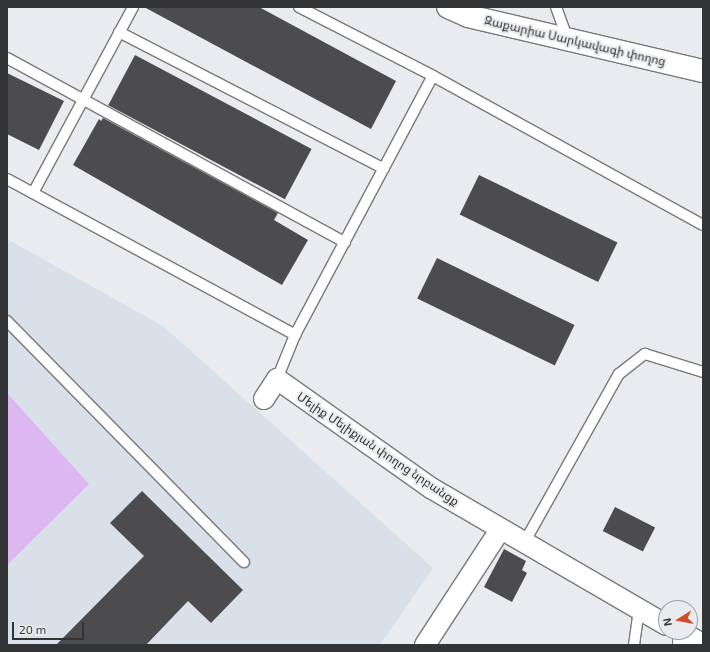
<!DOCTYPE html>
<meta charset="utf-8">
<style>
body{margin:0}
#map{position:relative;width:710px;height:652px;overflow:hidden;background:#e9ebee;font-family:"Exo 2","Noto Sans Armenian",sans-serif}
div>[style]{position:absolute}
.built>*{inset:0;background:#dae0ea}
.green>*{inset:0;background:#dcb7f1}
.building>*{inset:0;background:#4c4c4f;transform-origin:0 0}
.roads{filter:drop-shadow(1px 0 #78797c) drop-shadow(-1px 0 #78797c) drop-shadow(0 1px #78797c) drop-shadow(0 -1px #78797c)}
.lane>*{height:10px;margin:-5px;padding:0 5px;transform-origin:5px;border-radius:5px;background:#fff}
.street>*{height:20px;margin:-10px;padding:0 10px;transform-origin:10px;border-radius:10px;background:#fff}
.secondary>*{height:22px;margin:-11px;padding:0 11px;transform-origin:11px;border-radius:11px;background:#fff}
span{translate:-50% -50%;white-space:nowrap;text-align:center;line-height:1.15;-webkit-text-stroke:4px #e9ebee;paint-order:stroke}
.street-label{font-size:12px;color:#333435}
.frame{position:absolute;inset:0;border:8px solid #333435;pointer-events:none}
.north{position:absolute;left:658px;top:600px;width:40px;height:40px;box-sizing:border-box;background:#e9ebee;border:1px solid #a0a2a4;border-radius:50%;rotate:259deg;font-size:11px;font-weight:700;line-height:16px;text-align:center;color:#333435}
.north::after{content:'';display:block;margin:auto;width:14px;height:18px;background:#d34a27;clip-path:polygon(50% 0,100% 100%,50% 72%,0 100%)}
.scale{position:absolute;left:12px;top:622px;width:72px;height:18px;box-sizing:border-box;border:2px solid #333435;border-top:0;padding-left:5px;font-size:12px;line-height:14px;white-space:nowrap;color:#333435;-webkit-text-stroke:3px #e9ebee;paint-order:stroke}
</style>
<div id="map">
<div class="built">
<i style="clip-path:polygon(7px 239px,163px 326px,433px 568px,380px 645px,7px 645px)"></i>
</div>
<div class="green">
<i style="clip-path:polygon(7px 393px,89px 484px,7px 565px)"></i>
</div>
<div class="building">
<i style="clip-path:polygon(144px 7px,259px 7px,396px 81px,371px 129px)"></i>
<i style="left:135px;top:55px;width:200px;height:57px;rotate:28deg"></i>
<i style="clip-path:polygon(7px 73px,64px 101px,39px 150px,7px 134px)"></i>
<i style="clip-path:polygon(103px 118px,278px 213px,274px 220px,308px 240px,282px 285px,73px 165px,99px 119px,101px 121px)"></i>
<i style="left:479px;top:175px;width:154px;height:44px;rotate:26deg"></i>
<i style="left:437px;top:258px;width:153px;height:45px;rotate:26deg"></i>
<i style="clip-path:polygon(142px 491px,243px 590px,211px 623px,188px 601px,146px 645px,56px 645px,144px 556px,110px 523px)"></i>
<i style="left:615px;top:507px;width:45px;height:27px;rotate:27deg"></i>
<i style="clip-path:polygon(504px 549px,526px 561px,522px 570px,527px 573px,512px 602px,484px 587px)"></i>
</div>
<div class="roads">
<div class="lane">
<i style="left:299px;top:7px;width:151px;rotate:27.2deg"></i>
<i style="left:433px;top:76px;width:308px;rotate:28.9deg"></i>
<i style="left:556px;top:7px;width:33px;rotate:70deg"></i>
<i style="left:119px;top:32px;width:298px;rotate:27.3deg"></i>
<i style="left:7px;top:58px;width:385px;rotate:28.6deg"></i>
<i style="left:7px;top:179px;width:328px;rotate:28.4deg"></i>
<i style="left:33px;top:193px;width:211px;rotate:-61.7deg"></i>
<i style="left:7px;top:321px;width:338px;rotate:45.5deg"></i>
<i style="left:277px;top:379px;width:48px;rotate:-67.8deg"></i>
<i style="left:295px;top:335px;width:293px;rotate:-62deg"></i>
<i style="left:524px;top:543px;width:194px;rotate:-60.7deg"></i>
<i style="left:619px;top:374px;width:33px;rotate:-38deg"></i>
<i style="left:645px;top:354px;width:61px;rotate:17.2deg"></i>
<i style="left:678px;top:632px;width:13px;rotate:90deg"></i>
<i style="left:634px;top:645px;width:34px;rotate:-82deg"></i>
</div>
<div class="street">
<i style="left:264px;top:399px;width:24px;rotate:-57deg"></i>
<i style="left:277px;top:379px;width:189px;rotate:35.3deg"></i>
<i style="left:431px;top:488px;width:272px;rotate:30.2deg"></i>
<i style="left:681px;top:632px;width:25px;rotate:29deg"></i>
<i style="left:425px;top:645px;width:137px;rotate:-56.9deg"></i>
</div>
<div class="secondary">
<i style="left:448px;top:7px;width:22px;rotate:24deg"></i>
<i style="left:468px;top:16px;width:241px;rotate:13.2deg"></i>
</div>
</div>
<div class="street-label">
<span style="left:575px;top:41px;rotate:13deg">Զաքարիա Սարկավագի փողոց</span>
<span style="left:378px;top:449px;rotate:34deg">Մելիք Մելիքյան փողոց նրբանցք</span>
</div>
<div class="frame"></div>
<div class="north">N</div>
<div class="scale">20 m</div>
</div>
